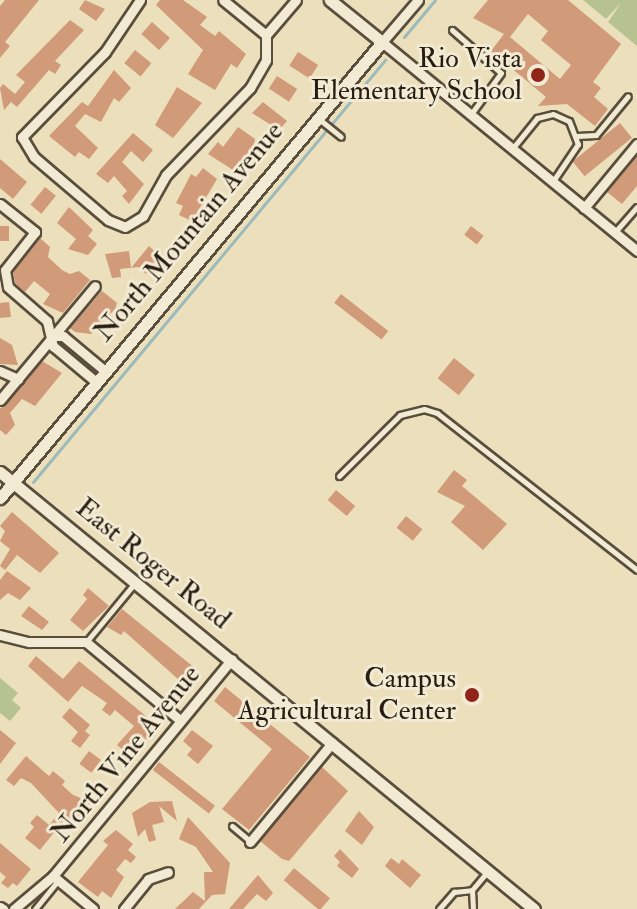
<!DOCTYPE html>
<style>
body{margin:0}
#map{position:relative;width:637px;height:909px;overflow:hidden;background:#ebdfbc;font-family:"IM FELL Double Pica",serif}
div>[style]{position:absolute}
.green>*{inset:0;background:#b7c291}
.stream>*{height:3px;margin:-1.5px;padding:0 1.5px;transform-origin:1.5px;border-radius:1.5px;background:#9bbab9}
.building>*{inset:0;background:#d19a78;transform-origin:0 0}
.roads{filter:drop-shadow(2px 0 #594e3c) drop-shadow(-2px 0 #594e3c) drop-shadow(0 2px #594e3c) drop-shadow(0 -2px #594e3c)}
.service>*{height:5px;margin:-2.5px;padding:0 2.5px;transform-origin:2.5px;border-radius:2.5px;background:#f2ead3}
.minor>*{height:9px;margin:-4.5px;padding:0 4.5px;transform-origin:4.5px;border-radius:4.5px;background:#f2ead3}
.tertiary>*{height:11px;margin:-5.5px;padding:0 5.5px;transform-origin:5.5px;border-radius:5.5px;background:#f2ead3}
.dots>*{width:22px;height:22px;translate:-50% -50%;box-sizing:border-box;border:4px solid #f2ead3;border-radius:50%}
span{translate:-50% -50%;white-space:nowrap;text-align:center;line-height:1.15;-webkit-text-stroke:6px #f2ead3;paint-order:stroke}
.poi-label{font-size:28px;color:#281d12}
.right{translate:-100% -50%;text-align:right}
.street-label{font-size:28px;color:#281d12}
</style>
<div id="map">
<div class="green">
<i style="clip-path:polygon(583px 0,637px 0,637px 46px,608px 22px,621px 3px,606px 19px)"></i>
<i style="clip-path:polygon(0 678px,18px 693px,12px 700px,21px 708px,10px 721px,0 713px)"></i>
</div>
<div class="stream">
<i style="left:404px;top:37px;width:48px;rotate:-50deg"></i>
<i style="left:33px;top:482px;width:550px;rotate:-50.17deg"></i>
</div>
<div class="building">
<i style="clip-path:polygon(5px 0,39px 0,5px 42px,10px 46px,0 58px,0 6px)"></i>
<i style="clip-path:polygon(85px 0,105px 9px,96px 21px,79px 9px)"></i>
<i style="clip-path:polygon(160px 0,183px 0,207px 17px,200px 25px,215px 36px,219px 31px,246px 54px,237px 68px,231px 64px,215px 90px,188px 74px,203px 50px,156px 5px)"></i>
<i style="clip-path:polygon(evenodd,488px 0,568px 0,621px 44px,593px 82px,601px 88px,594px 97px,608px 109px,595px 126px,567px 104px,538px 106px,546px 97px,491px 51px,504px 34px,473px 18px,488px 0,528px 14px,548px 31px,541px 40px,571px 65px,560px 79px,510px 37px,528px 14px)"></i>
<i style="clip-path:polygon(70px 20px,84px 30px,55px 61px,61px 65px,55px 74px,49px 70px,17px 107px,11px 102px,4px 110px,0 88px,3px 84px,15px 94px,25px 82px,16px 75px)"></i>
<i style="left:152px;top:22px;width:24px;height:16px;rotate:42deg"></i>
<i style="left:135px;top:50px;width:21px;height:17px;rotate:39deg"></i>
<i style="left:298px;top:52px;width:24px;height:16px;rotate:33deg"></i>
<i style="clip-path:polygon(114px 70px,131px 88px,119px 102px,114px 98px,101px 122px,85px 114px,75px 126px,98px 148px,89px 159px,79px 152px,75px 157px,49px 136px,82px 102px,88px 106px)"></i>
<i style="left:277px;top:76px;width:24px;height:15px;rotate:33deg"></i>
<i style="clip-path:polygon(177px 87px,202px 103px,173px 138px,155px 125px)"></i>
<i style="clip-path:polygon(263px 102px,287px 121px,279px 130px,252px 113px)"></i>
<i style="left:620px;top:123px;width:19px;height:61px;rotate:51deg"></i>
<i style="clip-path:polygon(238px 127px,255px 139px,254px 146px,233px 170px,208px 154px,218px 142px,223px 147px)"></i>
<i style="clip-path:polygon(133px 133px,153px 150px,143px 162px,131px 151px,122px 162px,144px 184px,129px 204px,122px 196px,127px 191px,114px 176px,108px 183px,96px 174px)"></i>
<i style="clip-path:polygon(637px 156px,637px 186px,622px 204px,607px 192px)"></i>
<i style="clip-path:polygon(0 159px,27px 182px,13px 199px,0 188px)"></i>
<i style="clip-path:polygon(203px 168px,217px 179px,192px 221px,179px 215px,183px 206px,176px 203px,191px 174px,196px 177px)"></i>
<i style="left:45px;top:187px;width:14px;height:23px;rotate:39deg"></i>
<i style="clip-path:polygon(69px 207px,93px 230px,88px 236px,97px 244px,88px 255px,68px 249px,76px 239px,57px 223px)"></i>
<i style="left:0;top:226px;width:9px;height:15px"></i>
<i style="left:471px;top:226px;width:16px;height:11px;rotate:38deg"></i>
<i style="clip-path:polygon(40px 238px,50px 247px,48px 257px,62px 270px,70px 274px,79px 271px,90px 280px,63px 313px,43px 304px,50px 294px,34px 281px,25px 292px,15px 283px,13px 272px)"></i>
<i style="clip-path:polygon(149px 246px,161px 257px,146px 274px,138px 267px,120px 269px,121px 277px,112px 278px,105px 254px,129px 251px,131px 268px)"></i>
<i style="clip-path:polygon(102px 291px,117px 303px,115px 309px,91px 334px,75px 332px,70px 328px)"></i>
<i style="left:341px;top:294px;width:60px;height:11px;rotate:38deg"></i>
<i style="clip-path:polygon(9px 302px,11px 317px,0 318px,0 303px)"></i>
<i style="clip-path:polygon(0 338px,12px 345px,18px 365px,0 364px)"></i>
<i style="left:454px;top:358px;width:27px;height:26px;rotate:39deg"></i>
<i style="clip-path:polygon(42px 361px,62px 373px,35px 406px,22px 399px,10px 413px,15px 425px,6px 435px,0 430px,0 409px)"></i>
<i style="clip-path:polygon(454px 470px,467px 480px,462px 486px,507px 524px,483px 550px,451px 522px,465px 506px,437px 492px)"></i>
<i style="left:336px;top:490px;width:25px;height:13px;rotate:40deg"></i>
<i style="clip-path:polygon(12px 512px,59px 553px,40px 573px,17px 555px,5px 570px,0 566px,10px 549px,0 541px,5px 531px,0 526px)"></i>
<i style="left:406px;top:516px;width:21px;height:15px;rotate:39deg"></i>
<i style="clip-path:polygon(7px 571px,31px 588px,20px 600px,8px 593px,0 600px,0 580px)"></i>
<i style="clip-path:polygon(88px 588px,109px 606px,83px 631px,70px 620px,87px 599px,83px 595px)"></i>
<i style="clip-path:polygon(29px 606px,49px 622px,42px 630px,21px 616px)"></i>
<i style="clip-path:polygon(122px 609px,201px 673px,188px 688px,124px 631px,121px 635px,107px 627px)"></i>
<i style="clip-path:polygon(36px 656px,63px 679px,79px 661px,158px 726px,131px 757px,117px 745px,134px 726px,115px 710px,110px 716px,102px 710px,107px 703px,82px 686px,68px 702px,28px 666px)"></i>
<i style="clip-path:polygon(225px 687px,310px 757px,249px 830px,222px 809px,272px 749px,214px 701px)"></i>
<i style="clip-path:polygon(70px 708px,90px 725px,85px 731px,90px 735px,80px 748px,71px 741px,78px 732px,62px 717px)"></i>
<i style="clip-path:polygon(0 730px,16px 743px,0 764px)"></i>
<i style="clip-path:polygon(192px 730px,213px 746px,198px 764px,187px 755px,192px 749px,183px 741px)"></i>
<i style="left:89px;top:751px;width:15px;height:16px;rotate:37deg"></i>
<i style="clip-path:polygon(26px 756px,49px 776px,53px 771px,65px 781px,62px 785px,73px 795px,91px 802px,76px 820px,64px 820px,40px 850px,25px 838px,34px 827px,30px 823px,37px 815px,49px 825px,59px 813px,31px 783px,21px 778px,14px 786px,6px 780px)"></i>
<i style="left:159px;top:762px;width:71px;height:10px;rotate:38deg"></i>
<i style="clip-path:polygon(322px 767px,348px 791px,289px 861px,282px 859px,260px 841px)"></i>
<i style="clip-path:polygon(172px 801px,177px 821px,159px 806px,164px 822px,152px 825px,156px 840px,149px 842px,145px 829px,138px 837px,132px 813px,150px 802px)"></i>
<i style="clip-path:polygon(359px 811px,374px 827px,362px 845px,345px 831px)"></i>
<i style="clip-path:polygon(188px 817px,230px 863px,225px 894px,212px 895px,199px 909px,175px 909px,193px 892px,205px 901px,204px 872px,213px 872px,196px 847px,179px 839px)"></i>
<i style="clip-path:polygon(116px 830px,133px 844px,128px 850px,136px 857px,131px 863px,125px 859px,116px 870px,124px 877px,111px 898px,102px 891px,98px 897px,78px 882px,108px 845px,103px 841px)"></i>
<i style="clip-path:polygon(0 843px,31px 869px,17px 886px,13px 883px,8px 888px,1px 883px,6px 877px,0 872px)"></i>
<i style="clip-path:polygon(340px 849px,359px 869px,352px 878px,337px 866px,340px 862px,334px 856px)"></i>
<i style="clip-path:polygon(391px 858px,399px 864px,402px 859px,421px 875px,410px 888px,385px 866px)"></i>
<i style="left:294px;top:868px;width:47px;height:16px;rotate:40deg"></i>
<i style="clip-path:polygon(258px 875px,273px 893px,266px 901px,257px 894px,243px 909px,229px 909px)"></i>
</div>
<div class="roads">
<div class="service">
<i style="left:452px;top:30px;width:65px;rotate:41.3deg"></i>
<i style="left:501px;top:73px;width:51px;rotate:126.2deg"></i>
<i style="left:319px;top:119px;width:28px;rotate:39deg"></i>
<i style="left:577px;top:136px;width:19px;rotate:-3deg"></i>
<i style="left:596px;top:135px;width:50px;rotate:-50.6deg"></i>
<i style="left:512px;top:149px;width:40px;rotate:-51deg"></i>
<i style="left:537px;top:118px;width:16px;rotate:-14deg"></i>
<i style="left:553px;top:114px;width:17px;rotate:24deg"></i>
<i style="left:569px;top:121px;width:25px;rotate:69deg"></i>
<i style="left:578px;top:144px;width:45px;rotate:124deg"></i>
<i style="left:615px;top:232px;width:33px;rotate:-49deg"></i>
<i style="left:339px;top:476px;width:86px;rotate:-45deg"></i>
<i style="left:400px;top:415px;width:25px;rotate:-14deg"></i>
<i style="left:424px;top:409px;width:14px;rotate:17deg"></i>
<i style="left:437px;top:413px;width:254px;rotate:38.1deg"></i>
<i style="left:87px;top:641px;width:74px;rotate:-50.5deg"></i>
<i style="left:232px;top:826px;width:23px;rotate:40deg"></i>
<i style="left:35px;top:909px;width:36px;rotate:-51deg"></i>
<i style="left:439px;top:909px;width:23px;rotate:-49deg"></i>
<i style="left:454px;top:892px;width:18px;rotate:-6deg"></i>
<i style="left:473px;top:909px;width:19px;rotate:-93deg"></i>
<i style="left:472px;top:890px;width:23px;rotate:-50deg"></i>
</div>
<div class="minor">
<i style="left:140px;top:0;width:63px;rotate:123.9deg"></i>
<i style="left:105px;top:52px;width:119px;rotate:134.3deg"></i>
<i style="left:22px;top:137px;width:23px;rotate:59deg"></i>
<i style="left:34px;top:157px;width:97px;rotate:40.4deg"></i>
<i style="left:108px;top:220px;width:18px;rotate:22deg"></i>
<i style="left:125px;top:227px;width:21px;rotate:-31deg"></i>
<i style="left:143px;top:216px;width:47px;rotate:-60.7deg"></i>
<i style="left:166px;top:175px;width:121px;rotate:-46deg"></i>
<i style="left:250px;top:88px;width:32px;rotate:-60deg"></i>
<i style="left:266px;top:60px;width:25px;rotate:-90deg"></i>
<i style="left:266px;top:35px;width:55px;rotate:-140.9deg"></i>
<i style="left:418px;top:0;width:55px;rotate:130.6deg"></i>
<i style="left:382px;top:42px;width:330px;rotate:39.3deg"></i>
<i style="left:266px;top:35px;width:46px;rotate:-49.4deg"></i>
<i style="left:0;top:204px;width:45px;rotate:38.7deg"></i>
<i style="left:35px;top:232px;width:48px;rotate:128.3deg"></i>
<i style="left:5px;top:270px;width:17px;rotate:80deg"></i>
<i style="left:8px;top:287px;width:52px;rotate:41.1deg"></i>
<i style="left:47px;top:321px;width:26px;rotate:77deg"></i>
<i style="left:53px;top:346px;width:55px;rotate:39.8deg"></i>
<i style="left:584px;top:208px;width:83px;rotate:-50.4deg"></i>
<i style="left:53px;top:336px;width:10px"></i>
<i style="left:63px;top:336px;width:53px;rotate:39.7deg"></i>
<i style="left:0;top:371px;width:20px;rotate:24deg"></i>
<i style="left:0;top:400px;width:148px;rotate:-50.2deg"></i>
<i style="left:0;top:635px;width:30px;rotate:14deg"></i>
<i style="left:29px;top:642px;width:57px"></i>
<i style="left:86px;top:642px;width:122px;rotate:39.7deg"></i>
<i style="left:250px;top:842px;width:129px;rotate:-50.4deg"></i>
<i style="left:53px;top:876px;width:52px;rotate:39.5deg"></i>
<i style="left:0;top:907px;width:4px;rotate:34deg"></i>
<i style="left:14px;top:909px;width:51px;rotate:-40.2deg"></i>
<i style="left:53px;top:876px;width:281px;rotate:-50.5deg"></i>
<i style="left:124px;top:909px;width:38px;rotate:-51deg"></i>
<i style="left:148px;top:879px;width:21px;rotate:-19deg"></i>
</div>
<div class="tertiary">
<i style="left:0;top:472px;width:690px;rotate:39.3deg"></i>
<i style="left:0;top:498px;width:595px;rotate:-50.05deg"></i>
<i style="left:382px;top:42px;width:67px;rotate:-141.1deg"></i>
</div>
</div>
<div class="dots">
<i style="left:538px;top:75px;background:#8f2418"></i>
<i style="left:472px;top:695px;background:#8f2418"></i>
</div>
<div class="poi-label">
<span class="right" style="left:522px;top:75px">Rio Vista<br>Elementary School</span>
<span class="right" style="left:456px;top:695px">Campus<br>Agricultural Center</span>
</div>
<div class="street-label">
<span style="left:189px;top:232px;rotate:-50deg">North Mountain Avenue</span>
<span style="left:153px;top:564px;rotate:39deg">East Roger Road</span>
<span style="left:126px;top:754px;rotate:-51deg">North Vine Avenue</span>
</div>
</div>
